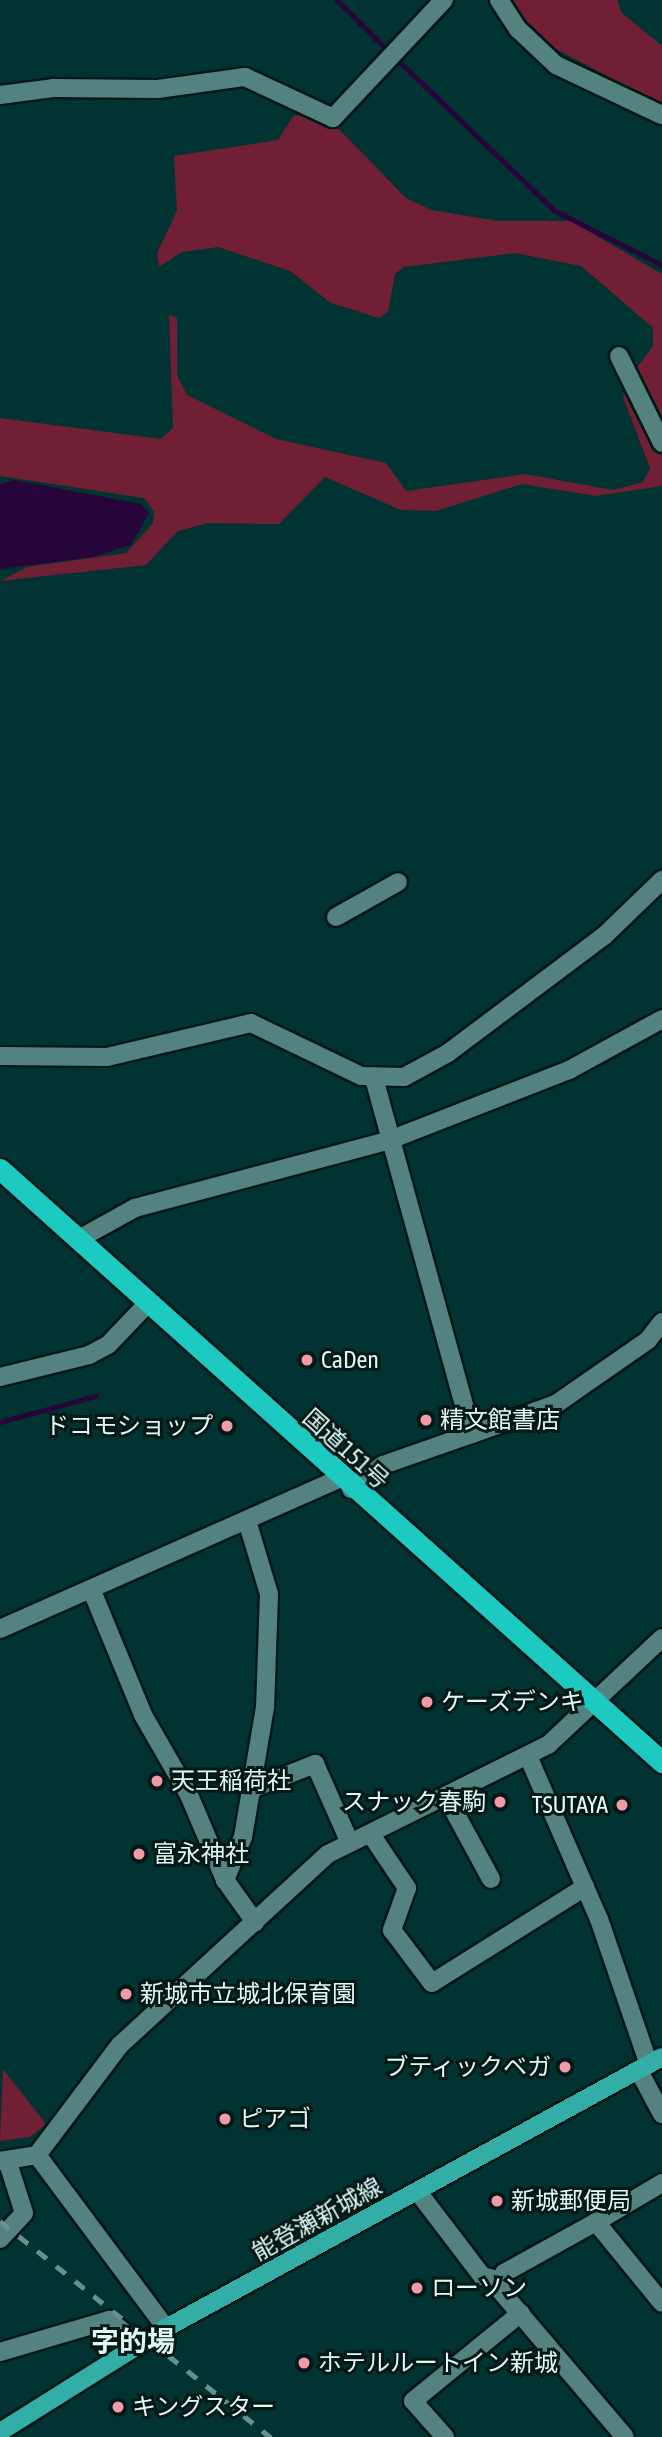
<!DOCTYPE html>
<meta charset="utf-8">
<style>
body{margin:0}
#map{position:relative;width:662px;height:2437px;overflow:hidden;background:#003331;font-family:"Asap Condensed","Noto Sans JP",sans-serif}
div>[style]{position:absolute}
.green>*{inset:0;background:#711f34}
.water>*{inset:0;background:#27053b}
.stream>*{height:4.5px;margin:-2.25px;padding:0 2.25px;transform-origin:2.25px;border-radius:2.25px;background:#27053b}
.roads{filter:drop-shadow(2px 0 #011817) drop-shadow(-2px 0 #011817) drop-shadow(0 2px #011817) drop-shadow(0 -2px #011817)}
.minor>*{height:18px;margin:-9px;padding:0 9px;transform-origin:9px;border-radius:9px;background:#54837f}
.major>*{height:18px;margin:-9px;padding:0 9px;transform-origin:9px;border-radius:9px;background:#32aea7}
.highway>*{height:21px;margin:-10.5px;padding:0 10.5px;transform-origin:10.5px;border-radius:10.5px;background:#1ccac2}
.rail>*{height:4.5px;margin-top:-2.25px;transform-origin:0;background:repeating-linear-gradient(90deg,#688f8d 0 12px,transparent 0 24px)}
.dots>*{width:19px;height:19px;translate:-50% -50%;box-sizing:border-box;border:4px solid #041816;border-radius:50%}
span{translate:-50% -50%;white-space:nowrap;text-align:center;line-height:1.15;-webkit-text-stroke:6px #041816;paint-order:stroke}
.poi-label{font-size:24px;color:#e0f8f6}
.left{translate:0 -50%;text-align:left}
.right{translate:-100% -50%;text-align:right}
.street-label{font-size:24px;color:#e0f8f6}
.quarter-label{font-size:28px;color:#e0f8f6;font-weight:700}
</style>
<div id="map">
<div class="green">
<i style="clip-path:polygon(511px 0,617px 0,622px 13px,662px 46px,662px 105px,539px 40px)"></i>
<i style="clip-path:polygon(304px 113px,335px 125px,406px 198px,431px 210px,497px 221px,571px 221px,662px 274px,662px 426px,636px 369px,653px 346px,653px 328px,581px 266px,515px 253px,404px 267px,395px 274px,388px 312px,379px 318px,331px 303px,290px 271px,218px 247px,182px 252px,159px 267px,157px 253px,177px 211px,174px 156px,278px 140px,293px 116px)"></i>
<i style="clip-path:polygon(169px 315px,177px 318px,177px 375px,187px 395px,276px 439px,386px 463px,406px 491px,525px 474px,613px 490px,643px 482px,650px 468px,623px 397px,627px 391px,662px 450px,662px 486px,595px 496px,522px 484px,436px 511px,401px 510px,325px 477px,279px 524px,208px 523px,178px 531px,146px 565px,0 581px,27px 567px,126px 553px,153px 523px,154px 511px,144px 498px,0 476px,0 418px,161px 439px,173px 428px)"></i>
<i style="clip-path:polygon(3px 2069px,46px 2124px,30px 2137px,0 2141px)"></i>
</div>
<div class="water">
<i style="clip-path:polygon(14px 480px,141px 504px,149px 513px,131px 545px,93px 557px,0 569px,0 484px)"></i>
</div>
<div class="stream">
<i style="left:337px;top:0;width:74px;rotate:44.5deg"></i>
<i style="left:396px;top:58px;width:219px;rotate:43.9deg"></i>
<i style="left:554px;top:210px;width:121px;rotate:27deg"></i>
<i style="left:0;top:1422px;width:99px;rotate:-15.2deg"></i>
</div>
<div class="roads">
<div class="minor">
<i style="left:499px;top:0;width:35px;rotate:57deg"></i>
<i style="left:518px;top:29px;width:52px;rotate:43.5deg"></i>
<i style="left:556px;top:65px;width:117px;rotate:25.3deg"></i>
<i style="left:0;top:95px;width:53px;rotate:-7.5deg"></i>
<i style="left:53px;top:88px;width:105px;rotate:0.5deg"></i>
<i style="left:158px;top:89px;width:88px;rotate:-7.9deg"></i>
<i style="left:245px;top:77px;width:97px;rotate:25deg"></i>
<i style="left:333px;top:118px;width:162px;rotate:-46.8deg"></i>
<i style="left:619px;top:356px;width:97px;rotate:63.7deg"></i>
<i style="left:336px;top:917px;width:71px;rotate:-29.4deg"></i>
<i style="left:0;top:1056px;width:107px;rotate:0.5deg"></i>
<i style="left:107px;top:1057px;width:148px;rotate:-13.3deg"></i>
<i style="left:251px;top:1023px;width:122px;rotate:25.7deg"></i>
<i style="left:361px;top:1076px;width:43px;rotate:1.3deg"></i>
<i style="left:404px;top:1077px;width:50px;rotate:-28.6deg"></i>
<i style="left:448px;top:1053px;width:195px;rotate:-36.9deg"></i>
<i style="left:604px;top:936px;width:81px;rotate:-44deg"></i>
<i style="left:77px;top:1240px;width:66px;rotate:-28.9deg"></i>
<i style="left:135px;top:1208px;width:261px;rotate:-14.9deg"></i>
<i style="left:387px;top:1141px;width:195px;rotate:-21.3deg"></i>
<i style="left:569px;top:1070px;width:106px;rotate:-28.7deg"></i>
<i style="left:0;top:1377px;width:92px;rotate:-13.9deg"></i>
<i style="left:89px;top:1355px;width:21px;rotate:-28deg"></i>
<i style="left:108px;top:1345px;width:57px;rotate:-46.4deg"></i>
<i style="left:472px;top:1434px;width:89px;rotate:-19.7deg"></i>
<i style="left:556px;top:1404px;width:112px;rotate:-34.8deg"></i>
<i style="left:648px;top:1340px;width:23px;rotate:-52deg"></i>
<i style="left:351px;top:1489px;width:40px;rotate:-37deg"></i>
<i style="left:383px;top:1465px;width:94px;rotate:-19.2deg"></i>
<i style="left:472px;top:1434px;width:369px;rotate:-105.4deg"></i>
<i style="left:248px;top:1524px;width:73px;rotate:73.3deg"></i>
<i style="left:269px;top:1594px;width:113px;rotate:92deg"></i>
<i style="left:265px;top:1707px;width:132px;rotate:99.6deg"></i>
<i style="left:243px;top:1837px;width:47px;rotate:112.7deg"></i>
<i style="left:225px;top:1880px;width:52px;rotate:54.5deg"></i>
<i style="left:92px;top:1591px;width:134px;rotate:67.6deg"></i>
<i style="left:143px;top:1715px;width:92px;rotate:60.1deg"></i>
<i style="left:189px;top:1795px;width:92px;rotate:67deg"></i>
<i style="left:0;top:1629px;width:371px;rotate:-23.9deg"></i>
<i style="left:528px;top:1756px;width:178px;rotate:66.5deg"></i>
<i style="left:599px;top:1919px;width:154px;rotate:71.1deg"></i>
<i style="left:254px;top:1788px;width:66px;rotate:-21.5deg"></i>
<i style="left:315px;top:1764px;width:86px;rotate:66.1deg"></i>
<i style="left:447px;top:1798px;width:92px;rotate:61.5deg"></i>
<i style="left:372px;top:1836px;width:63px;rotate:56.1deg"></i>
<i style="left:407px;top:1888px;width:45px;rotate:109.7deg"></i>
<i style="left:392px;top:1930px;width:66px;rotate:53deg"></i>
<i style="left:432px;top:1983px;width:181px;rotate:-32.1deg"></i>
<i style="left:639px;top:2071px;width:49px;rotate:61.9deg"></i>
<i style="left:37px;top:2155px;width:216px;rotate:53.3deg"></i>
<i style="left:0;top:2161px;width:37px;rotate:-9deg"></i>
<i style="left:37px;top:2155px;width:138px;rotate:-53deg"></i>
<i style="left:120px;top:2045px;width:282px;rotate:-42.6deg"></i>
<i style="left:328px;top:1854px;width:246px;rotate:-26.4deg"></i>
<i style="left:548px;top:1745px;width:156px;rotate:-43.2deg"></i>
<i style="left:662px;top:2183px;width:77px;rotate:149.4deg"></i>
<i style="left:596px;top:2222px;width:104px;rotate:50.8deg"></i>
<i style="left:418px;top:2192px;width:106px;rotate:52.7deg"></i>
<i style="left:482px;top:2276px;width:16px;rotate:14deg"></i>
<i style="left:596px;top:2222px;width:105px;rotate:151deg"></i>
<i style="left:504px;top:2273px;width:17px;rotate:107deg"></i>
<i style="left:499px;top:2289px;width:194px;rotate:49.6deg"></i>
<i style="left:0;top:2239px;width:35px;rotate:-47deg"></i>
<i style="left:24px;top:2213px;width:52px;rotate:-107.7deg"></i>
<i style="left:0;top:2352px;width:114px;rotate:-16.4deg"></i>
<i style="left:109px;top:2320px;width:38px;rotate:39deg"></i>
<i style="left:445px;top:2437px;width:48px;rotate:-131.6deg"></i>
<i style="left:413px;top:2401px;width:139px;rotate:-39.2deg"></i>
</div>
<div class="major">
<i style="left:0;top:2432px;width:196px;rotate:-32.1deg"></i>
<i style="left:166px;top:2328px;width:565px;rotate:-28.65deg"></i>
</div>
<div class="highway">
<i style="left:0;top:1169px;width:889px;rotate:41.85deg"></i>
</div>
</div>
<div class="rail">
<i style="left:0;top:2221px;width:347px;rotate:38.6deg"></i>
</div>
<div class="dots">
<i style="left:307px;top:1360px;background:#f39aa8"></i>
<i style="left:426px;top:1420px;background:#f39aa8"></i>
<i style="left:227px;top:1426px;background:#f39aa8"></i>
<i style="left:427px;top:1702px;background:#f39aa8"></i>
<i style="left:157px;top:1781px;background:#f39aa8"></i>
<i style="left:500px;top:1802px;background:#f39aa8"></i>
<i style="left:622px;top:1805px;background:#f39aa8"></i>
<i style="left:139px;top:1854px;background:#f39aa8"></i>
<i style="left:126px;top:1994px;background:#f39aa8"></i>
<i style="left:565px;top:2067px;background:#f39aa8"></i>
<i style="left:225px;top:2119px;background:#f39aa8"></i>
<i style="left:497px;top:2201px;background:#f39aa8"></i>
<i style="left:417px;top:2288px;background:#f39aa8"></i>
<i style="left:304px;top:2363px;background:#f39aa8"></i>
<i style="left:118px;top:2407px;background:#f39aa8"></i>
</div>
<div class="poi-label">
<span class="left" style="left:321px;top:1360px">CaDen</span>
<span class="left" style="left:440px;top:1420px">精文館書店</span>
<span class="right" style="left:213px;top:1426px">ドコモショップ</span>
<span class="left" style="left:441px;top:1702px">ケーズデンキ</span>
<span class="left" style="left:171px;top:1781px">天王稲荷社</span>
<span class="right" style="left:486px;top:1802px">スナック春駒</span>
<span class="right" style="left:608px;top:1805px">TSUTAYA</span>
<span class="left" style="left:153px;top:1854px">富永神社</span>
<span class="left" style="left:140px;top:1994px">新城市立城北保育園</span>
<span class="right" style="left:551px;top:2067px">ブティックベガ</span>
<span class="left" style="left:239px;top:2119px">ピアゴ</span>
<span class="left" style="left:511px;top:2201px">新城郵便局</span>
<span class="left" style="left:431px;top:2288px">ローソン</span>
<span class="left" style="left:318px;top:2363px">ホテルルートイン新城</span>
<span class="left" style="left:132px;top:2407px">キングスター</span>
</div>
<div class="street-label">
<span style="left:346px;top:1449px;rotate:42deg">国道151号</span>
<span style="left:317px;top:2219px;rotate:-29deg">能登瀬新城線</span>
</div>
<div class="quarter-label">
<span style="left:133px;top:2341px">字的場</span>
</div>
</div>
